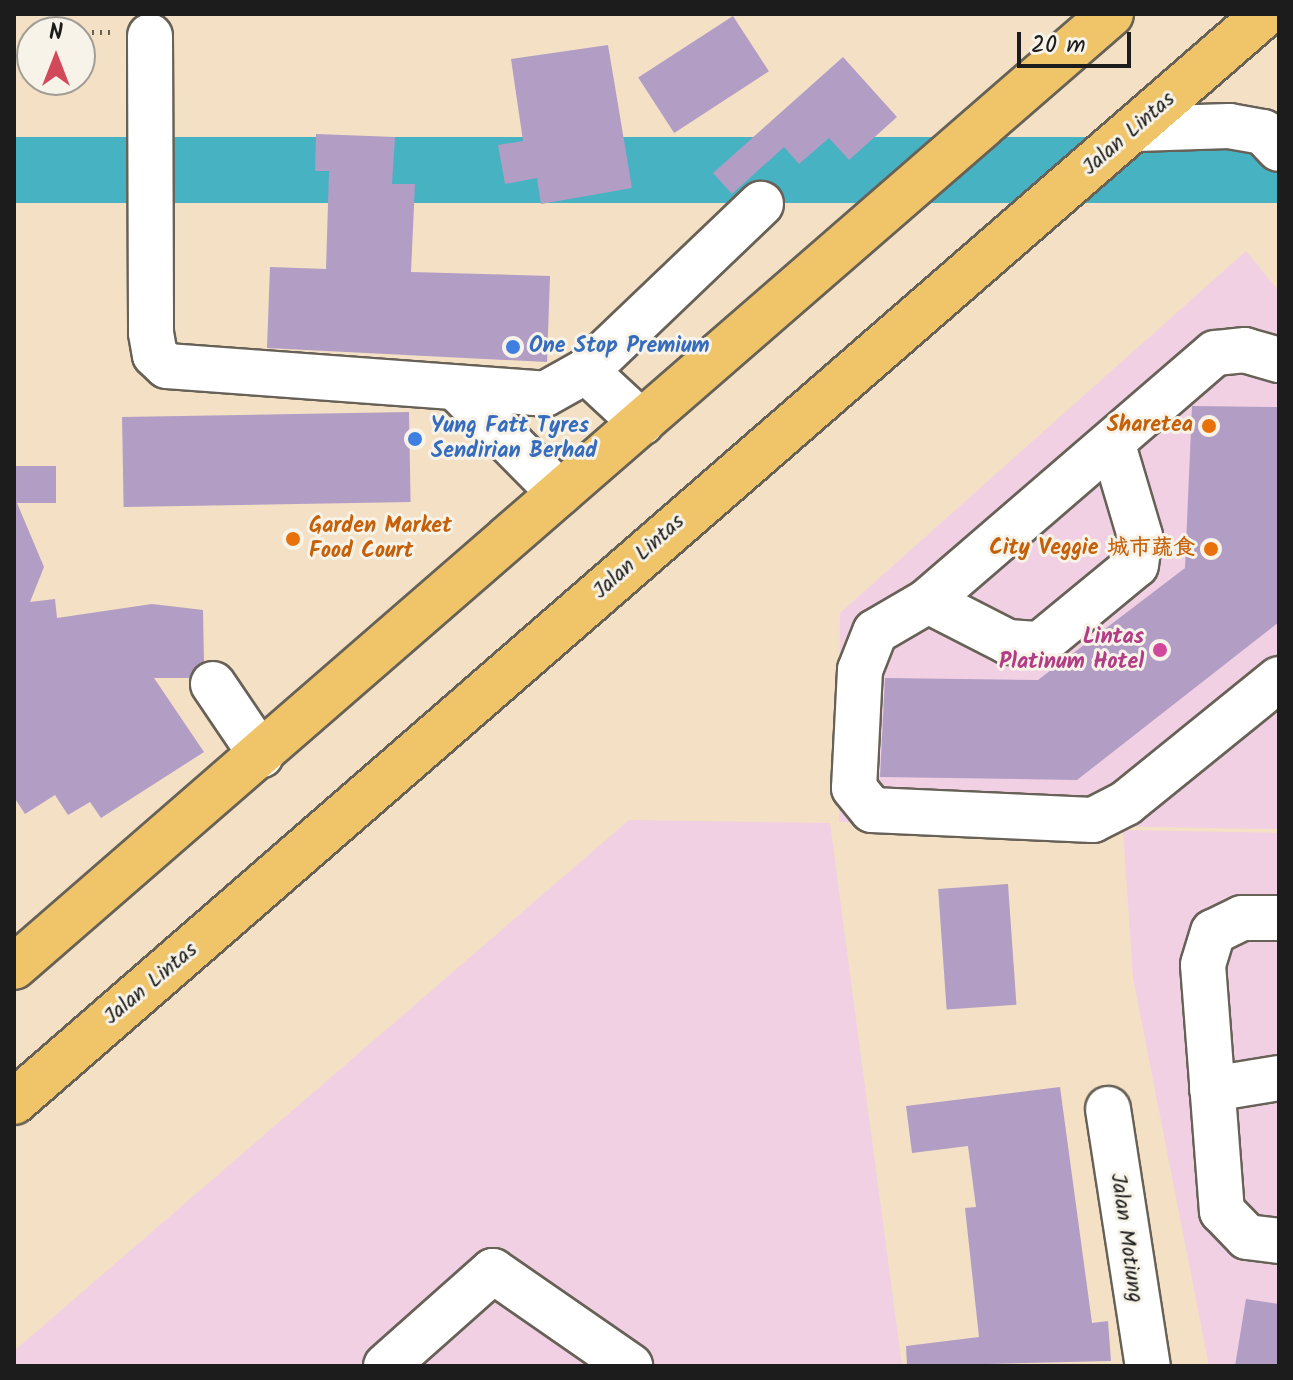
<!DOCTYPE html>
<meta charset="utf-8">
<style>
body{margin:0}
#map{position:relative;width:1293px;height:1380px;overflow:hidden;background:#f3e0c5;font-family:Kalam,"LXGW WenKai TC",sans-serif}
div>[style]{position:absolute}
.built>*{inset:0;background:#f1d0e3}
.water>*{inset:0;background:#46b2c2;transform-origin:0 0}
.building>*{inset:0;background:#b29dc5;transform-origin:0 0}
.path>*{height:5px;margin-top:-2.5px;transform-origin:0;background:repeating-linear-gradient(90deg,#676157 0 2px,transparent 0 8px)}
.roads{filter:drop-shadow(2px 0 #676157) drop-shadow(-2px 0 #676157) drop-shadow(0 2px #676157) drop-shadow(0 -2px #676157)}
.minor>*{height:44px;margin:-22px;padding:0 22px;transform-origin:22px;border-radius:22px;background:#fff}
.highway>*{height:44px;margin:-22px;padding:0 22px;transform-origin:22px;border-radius:22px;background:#f0c469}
.dots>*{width:22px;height:22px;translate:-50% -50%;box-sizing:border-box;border:4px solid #f7f3e8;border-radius:50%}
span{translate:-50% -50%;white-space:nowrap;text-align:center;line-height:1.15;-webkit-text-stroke:6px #f7f3e8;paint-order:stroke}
.street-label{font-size:22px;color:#1c1c1c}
.shop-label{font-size:22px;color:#366cbe;font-weight:700}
.left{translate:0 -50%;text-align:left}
.food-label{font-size:22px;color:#c56008;font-weight:700}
.right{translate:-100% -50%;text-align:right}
.hotel-label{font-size:22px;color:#b23c85;font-weight:700}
.frame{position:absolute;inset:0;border:16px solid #1c1c1c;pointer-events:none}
.north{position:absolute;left:16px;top:16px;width:80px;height:80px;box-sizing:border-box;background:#f7f3e8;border:2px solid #9f9d96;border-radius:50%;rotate:0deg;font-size:22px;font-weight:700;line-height:32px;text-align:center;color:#1c1c1c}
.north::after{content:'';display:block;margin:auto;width:28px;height:36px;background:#d1495b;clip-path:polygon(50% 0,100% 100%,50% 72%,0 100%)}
.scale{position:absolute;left:1017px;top:32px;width:114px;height:36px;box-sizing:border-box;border:4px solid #1c1c1c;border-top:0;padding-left:10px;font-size:24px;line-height:28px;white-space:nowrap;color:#1c1c1c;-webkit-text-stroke:6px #f7f3e8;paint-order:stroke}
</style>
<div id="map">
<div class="built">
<i style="clip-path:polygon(1246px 251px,1279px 291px,1279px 829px,839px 822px,840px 613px)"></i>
<i style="clip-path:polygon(629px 820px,830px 823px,902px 1366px,14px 1366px,14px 1351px)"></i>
<i style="clip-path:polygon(1123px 830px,1279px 833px,1279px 1366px,1209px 1366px,1133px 978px)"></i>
</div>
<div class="water">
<i style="left:1279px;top:137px;width:66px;height:1680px;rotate:90deg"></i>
</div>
<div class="building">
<i style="left:733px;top:16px;width:66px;height:113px;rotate:57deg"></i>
<i style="clip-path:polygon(608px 45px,632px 188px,541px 204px,537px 178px,505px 184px,498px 145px,523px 141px,511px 59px)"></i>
<i style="clip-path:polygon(843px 57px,897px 117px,849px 160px,829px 138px,799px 164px,784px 147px,732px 194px,713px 173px)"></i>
<i style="clip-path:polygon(316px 134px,395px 137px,392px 184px,415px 184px,411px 272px,550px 276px,547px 362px,267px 348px,270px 267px,326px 269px,329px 171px,315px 171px)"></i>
<i style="clip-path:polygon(1192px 406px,1279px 407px,1279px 622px,1077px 780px,880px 777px,885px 678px,1038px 680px,1185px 568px)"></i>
<i style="left:409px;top:412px;width:90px;height:287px;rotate:89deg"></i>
<i style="clip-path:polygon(14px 466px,56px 466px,56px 503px,17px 503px,44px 567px,30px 602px,55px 599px,57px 618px,152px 604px,203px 610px,204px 662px,190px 678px,154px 678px,204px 752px,101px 818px,90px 802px,68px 815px,55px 795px,25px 814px,14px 797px)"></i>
<i style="left:1008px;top:884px;width:121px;height:70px;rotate:86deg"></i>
<i style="clip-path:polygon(1060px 1087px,1092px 1323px,1108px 1321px,1111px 1361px,907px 1366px,906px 1346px,979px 1337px,965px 1208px,976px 1207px,968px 1146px,912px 1153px,906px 1106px)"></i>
<i style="clip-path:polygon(1246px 1299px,1279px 1304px,1279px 1366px,1235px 1366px)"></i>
</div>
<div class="path">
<i style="left:60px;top:32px;width:51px"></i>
<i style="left:14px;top:41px;width:18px;rotate:-9deg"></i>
</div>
<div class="roads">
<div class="minor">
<i style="left:150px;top:36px;width:297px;rotate:89.8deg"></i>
<i style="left:151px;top:333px;width:22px;rotate:80deg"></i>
<i style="left:155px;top:355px;width:16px;rotate:43deg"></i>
<i style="left:167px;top:366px;width:379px;rotate:4.2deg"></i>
<i style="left:545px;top:394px;width:47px;rotate:-29.3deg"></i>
<i style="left:586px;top:371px;width:242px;rotate:-43.7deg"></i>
<i style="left:1137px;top:129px;width:92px;rotate:-1.9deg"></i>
<i style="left:1229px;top:126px;width:35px;rotate:10deg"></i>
<i style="left:1263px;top:132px;width:23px;rotate:47deg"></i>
<i style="left:1279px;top:360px;width:35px;rotate:-164deg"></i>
<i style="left:1245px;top:350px;width:30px;rotate:174deg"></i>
<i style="left:1215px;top:353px;width:379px;rotate:139.2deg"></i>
<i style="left:928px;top:601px;width:61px;rotate:149.7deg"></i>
<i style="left:875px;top:632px;width:41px;rotate:111.5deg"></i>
<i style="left:860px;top:670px;width:118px;rotate:92.9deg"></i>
<i style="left:854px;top:788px;width:28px;rotate:51deg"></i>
<i style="left:872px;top:810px;width:221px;rotate:2.6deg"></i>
<i style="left:1093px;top:820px;width:37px;rotate:-27deg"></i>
<i style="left:1126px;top:803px;width:197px;rotate:-39deg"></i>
<i style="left:586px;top:371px;width:76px;rotate:42.9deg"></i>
<i style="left:457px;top:389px;width:146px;rotate:45.3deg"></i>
<i style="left:928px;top:601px;width:90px;rotate:27.1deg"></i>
<i style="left:1008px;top:642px;width:32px;rotate:4deg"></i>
<i style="left:1040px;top:644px;width:124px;rotate:-39.5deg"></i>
<i style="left:1136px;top:565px;width:29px;rotate:-82deg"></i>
<i style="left:1140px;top:536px;width:95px;rotate:-106.5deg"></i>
<i style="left:213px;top:684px;width:86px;rotate:55.9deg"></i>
<i style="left:1279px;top:918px;width:37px;rotate:180deg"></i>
<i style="left:1242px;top:918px;width:32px;rotate:154deg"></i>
<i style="left:1213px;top:932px;width:34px;rotate:107deg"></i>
<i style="left:1203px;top:965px;width:247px;rotate:85.6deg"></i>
<i style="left:1222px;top:1211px;width:36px;rotate:46deg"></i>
<i style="left:1247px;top:1237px;width:32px;rotate:7deg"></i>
<i style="left:1212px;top:1089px;width:68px;rotate:-9.3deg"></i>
<i style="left:1108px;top:1109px;width:260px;rotate:81.2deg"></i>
<i style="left:386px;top:1366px;width:143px;rotate:-41.6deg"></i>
<i style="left:493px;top:1271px;width:167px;rotate:34.7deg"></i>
</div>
<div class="highway">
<i style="left:14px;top:967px;width:1453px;rotate:-40.98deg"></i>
<i style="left:14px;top:1102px;width:1658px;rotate:-41.01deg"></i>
</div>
</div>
<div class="dots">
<i style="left:513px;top:347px;background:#3f7fe0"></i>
<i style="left:1209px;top:426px;background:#e8710a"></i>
<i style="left:415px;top:439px;background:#3f7fe0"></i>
<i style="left:293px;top:539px;background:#e8710a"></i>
<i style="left:1211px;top:549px;background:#e8710a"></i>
<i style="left:1160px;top:650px;background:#d1479c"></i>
</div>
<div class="street-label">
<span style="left:1129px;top:134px;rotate:-41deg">Jalan Lintas</span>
<span style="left:639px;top:557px;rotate:-42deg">Jalan Lintas</span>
<span style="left:151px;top:984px;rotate:-40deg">Jalan Lintas</span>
<span style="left:1126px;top:1238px;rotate:82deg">Jalan Motiung</span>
</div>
<div class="shop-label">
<span class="left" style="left:529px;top:347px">One Stop Premium</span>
<span class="left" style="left:431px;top:439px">Yung Fatt Tyres<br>Sendirian Berhad</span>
</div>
<div class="food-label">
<span class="right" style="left:1193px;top:426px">Sharetea</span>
<span class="left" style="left:309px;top:539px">Garden Market<br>Food Court</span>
<span class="right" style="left:1195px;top:549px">City Veggie 城市蔬食</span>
</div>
<div class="hotel-label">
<span class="right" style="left:1144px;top:650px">Lintas<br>Platinum Hotel</span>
</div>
<div class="frame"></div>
<div class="north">N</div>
<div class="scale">20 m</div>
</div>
